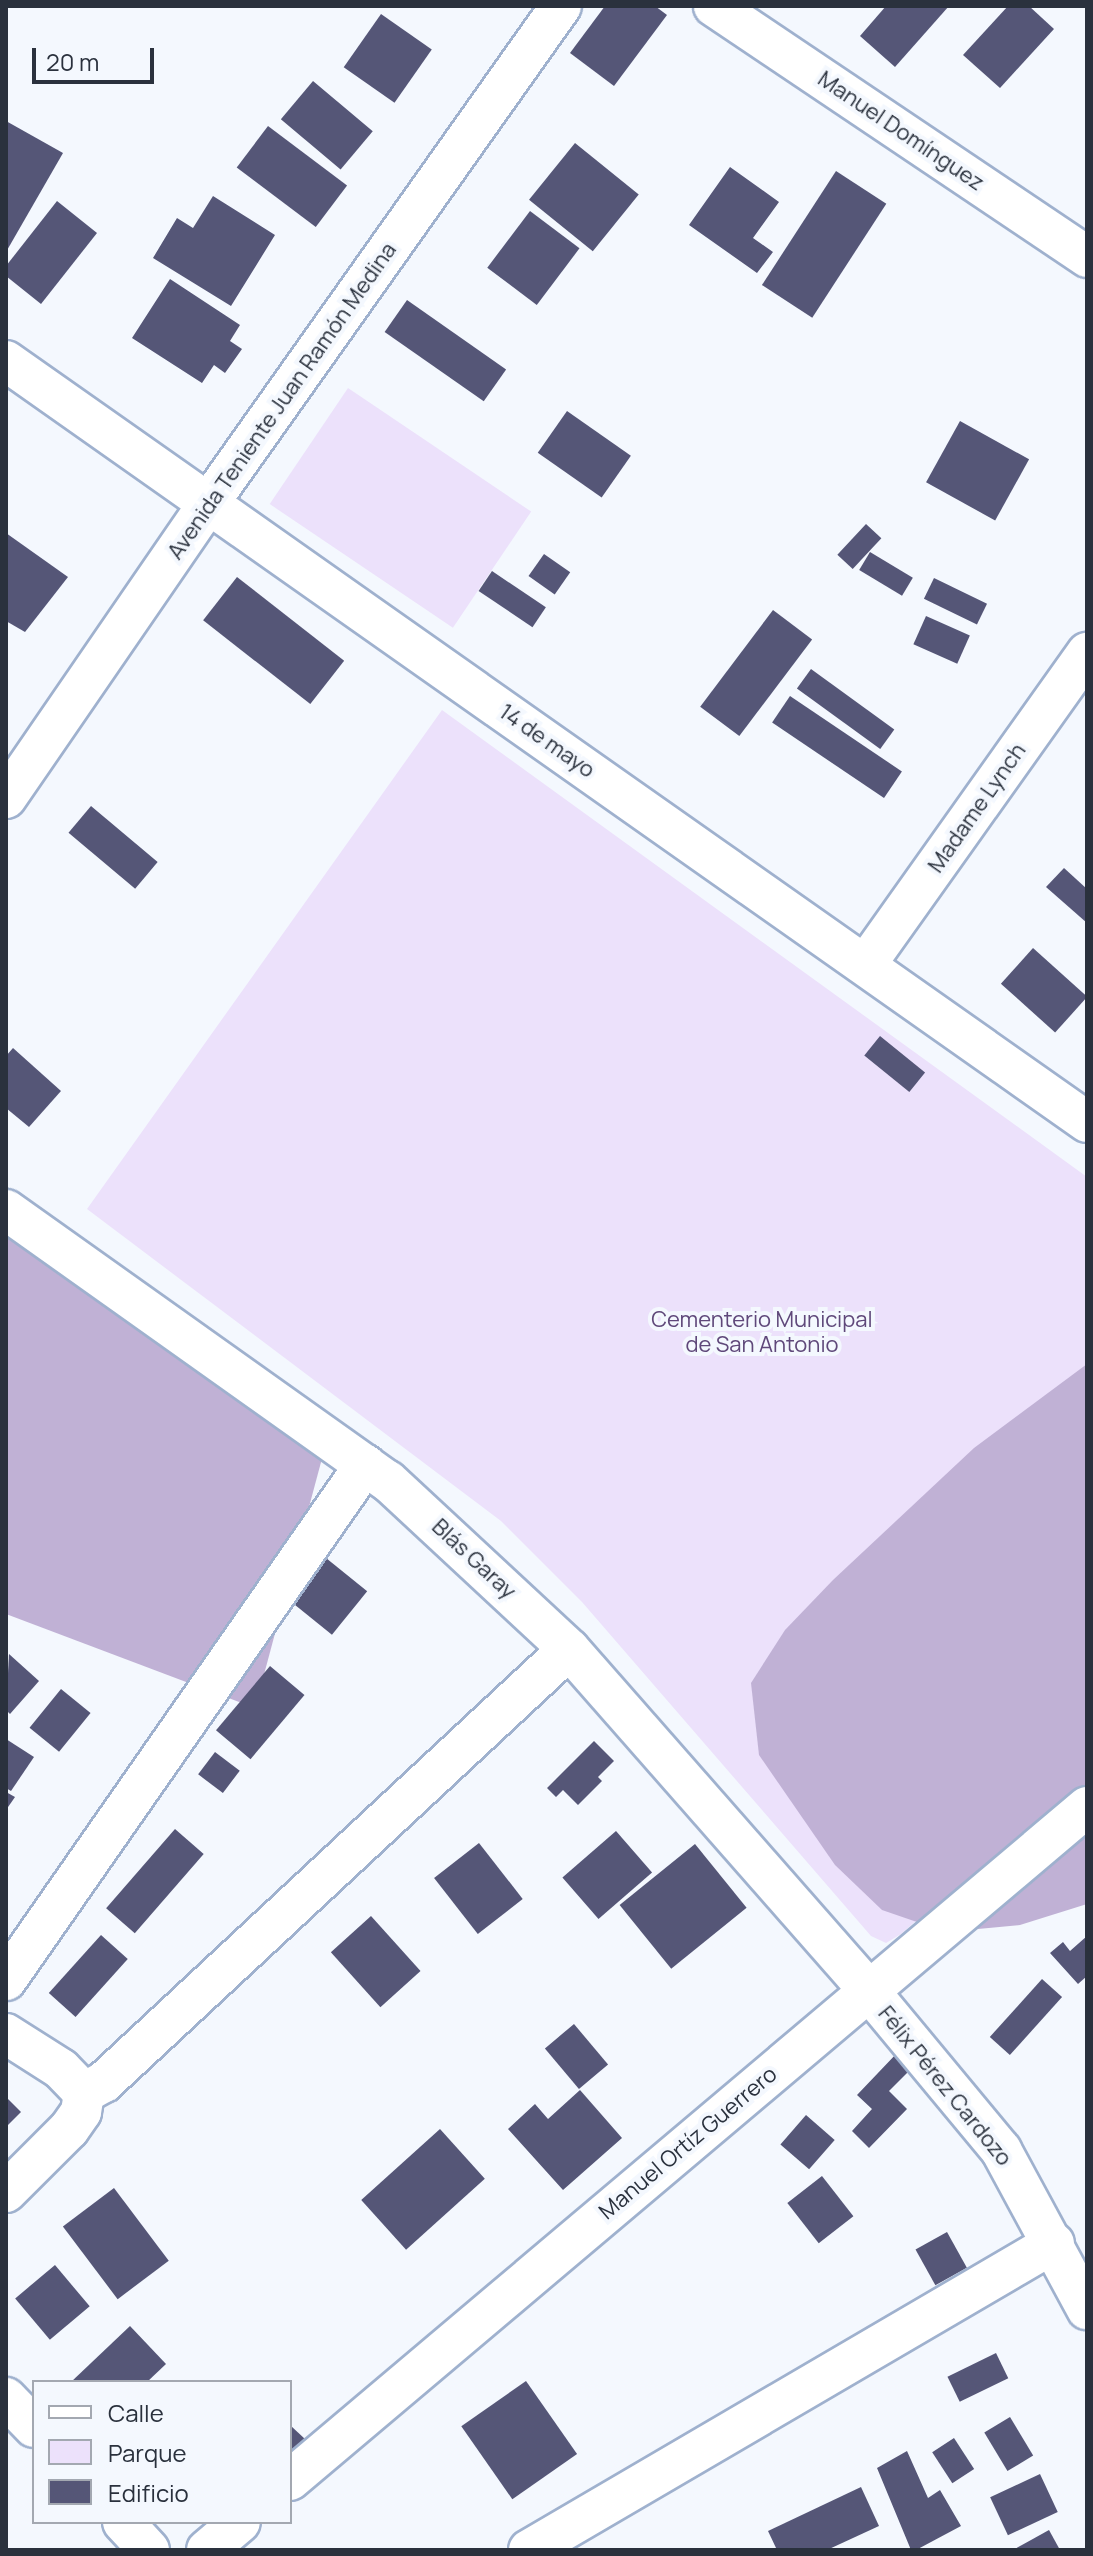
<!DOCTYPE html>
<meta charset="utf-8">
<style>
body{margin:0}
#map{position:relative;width:1093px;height:2556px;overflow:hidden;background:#f4f8fe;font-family:Manrope,sans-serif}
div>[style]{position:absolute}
.green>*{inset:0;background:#ece1fb;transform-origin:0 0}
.forest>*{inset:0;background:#c0b1d5}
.building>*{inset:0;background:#555677;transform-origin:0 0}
.roads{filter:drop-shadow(2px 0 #9fb1ce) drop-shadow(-2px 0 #9fb1ce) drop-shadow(0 2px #9fb1ce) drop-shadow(0 -2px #9fb1ce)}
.minor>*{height:40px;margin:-20px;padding:0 20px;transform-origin:20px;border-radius:20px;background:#fff}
span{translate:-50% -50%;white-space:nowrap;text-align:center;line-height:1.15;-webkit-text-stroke:8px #f4f8fe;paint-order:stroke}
.street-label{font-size:22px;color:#2a313d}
.park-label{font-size:22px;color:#5f487a}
.frame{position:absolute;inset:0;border:8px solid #2a313d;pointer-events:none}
.legend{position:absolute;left:32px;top:2380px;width:260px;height:144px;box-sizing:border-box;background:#f4f8fe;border:2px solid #a3a8b1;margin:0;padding:10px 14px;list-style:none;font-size:24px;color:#2a313d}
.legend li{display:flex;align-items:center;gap:16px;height:40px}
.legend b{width:40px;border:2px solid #a3a8b1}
.scale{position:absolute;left:32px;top:48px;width:122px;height:36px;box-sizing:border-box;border:4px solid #2a313d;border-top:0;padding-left:10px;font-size:24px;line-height:28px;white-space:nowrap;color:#2a313d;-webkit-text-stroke:6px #f4f8fe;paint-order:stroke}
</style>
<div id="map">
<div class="green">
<i style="left:348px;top:388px;width:221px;height:140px;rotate:34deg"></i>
<i style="clip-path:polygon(442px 710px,1087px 1177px,1087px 1771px,901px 1934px,886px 1943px,871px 1936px,582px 1602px,501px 1521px,87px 1209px)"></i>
</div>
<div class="forest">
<i style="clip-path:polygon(6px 1228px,331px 1425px,255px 1708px,6px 1614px)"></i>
<i style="clip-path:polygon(1087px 1364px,1087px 1904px,1020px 1925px,946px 1932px,882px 1910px,835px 1865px,759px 1755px,751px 1683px,785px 1630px,833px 1580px,974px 1448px)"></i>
</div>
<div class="building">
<i style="clip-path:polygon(605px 6px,655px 6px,667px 15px,614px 86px,570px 53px)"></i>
<i style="clip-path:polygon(886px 6px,949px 6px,895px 67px,860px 36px)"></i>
<i style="clip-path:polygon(1008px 6px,1029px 6px,1054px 29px,1000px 88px,963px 55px)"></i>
<i style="left:381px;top:14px;width:62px;height:65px;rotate:35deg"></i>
<i style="left:313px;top:81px;width:78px;height:50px;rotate:40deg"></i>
<i style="clip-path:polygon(6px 121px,63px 153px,6px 252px)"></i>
<i style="left:268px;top:126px;width:99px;height:52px;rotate:37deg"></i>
<i style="left:575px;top:143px;width:82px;height:73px;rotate:39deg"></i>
<i style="clip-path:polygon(730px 167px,779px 202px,753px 238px,773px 252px,757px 273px,689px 225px)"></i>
<i style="left:836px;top:171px;width:60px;height:136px;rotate:33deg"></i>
<i style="clip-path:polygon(213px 196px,275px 235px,231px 306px,153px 258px,177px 218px,193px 228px)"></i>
<i style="clip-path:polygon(57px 201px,97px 233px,41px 304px,6px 276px,6px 266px)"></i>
<i style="left:530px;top:211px;width:62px;height:71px;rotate:37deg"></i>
<i style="clip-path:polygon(170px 279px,240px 325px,230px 341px,242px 349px,225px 373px,214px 365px,202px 383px,132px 338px)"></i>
<i style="left:407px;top:300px;width:121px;height:39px;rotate:35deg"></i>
<i style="left:567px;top:411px;width:78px;height:51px;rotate:35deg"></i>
<i style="left:960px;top:421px;width:79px;height:70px;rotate:29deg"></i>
<i style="left:866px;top:524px;width:21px;height:42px;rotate:43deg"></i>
<i style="clip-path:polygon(6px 533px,68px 577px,25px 632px,6px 621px)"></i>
<i style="left:870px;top:552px;width:50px;height:21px;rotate:31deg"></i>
<i style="left:544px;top:554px;width:32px;height:27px;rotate:35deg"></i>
<i style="left:492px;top:571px;width:65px;height:24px;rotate:34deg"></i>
<i style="left:237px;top:577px;width:136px;height:55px;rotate:38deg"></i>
<i style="left:934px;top:578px;width:59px;height:23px;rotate:26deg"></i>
<i style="left:773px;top:610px;width:49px;height:121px;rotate:37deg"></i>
<i style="left:926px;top:616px;width:48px;height:31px;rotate:24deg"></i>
<i style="left:811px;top:669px;width:103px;height:24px;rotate:36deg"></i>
<i style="left:790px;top:696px;width:135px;height:32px;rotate:34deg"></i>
<i style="left:91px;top:806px;width:87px;height:35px;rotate:40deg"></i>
<i style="clip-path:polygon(1064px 868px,1087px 889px,1087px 923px,1046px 887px)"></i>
<i style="left:1033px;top:948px;width:73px;height:48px;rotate:42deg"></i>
<i style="left:880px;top:1036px;width:58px;height:25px;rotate:39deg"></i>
<i style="clip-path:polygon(13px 1048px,61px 1091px,29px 1127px,6px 1108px,6px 1056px)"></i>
<i style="left:326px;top:1558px;width:53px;height:56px;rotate:39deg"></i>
<i style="clip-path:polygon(9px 1654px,39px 1681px,10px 1714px,6px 1710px)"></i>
<i style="left:270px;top:1666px;width:45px;height:84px;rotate:40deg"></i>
<i style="left:61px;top:1689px;width:38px;height:50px;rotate:39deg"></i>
<i style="clip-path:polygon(6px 1739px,34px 1757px,11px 1791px,6px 1788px)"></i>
<i style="clip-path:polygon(594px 1741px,614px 1761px,598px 1777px,602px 1781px,578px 1805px,563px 1790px,556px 1797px,547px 1788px)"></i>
<i style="left:215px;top:1752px;width:31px;height:28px;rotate:37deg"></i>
<i style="clip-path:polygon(6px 1792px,15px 1797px,6px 1810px)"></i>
<i style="left:175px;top:1829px;width:38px;height:105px;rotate:41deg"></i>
<i style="left:616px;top:1831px;width:55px;height:71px;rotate:49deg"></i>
<i style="left:479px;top:1843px;width:71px;height:57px;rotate:52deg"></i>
<i style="left:695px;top:1844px;width:82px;height:97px;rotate:51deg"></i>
<i style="left:371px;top:1916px;width:74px;height:54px;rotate:48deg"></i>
<i style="left:101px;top:1935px;width:36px;height:78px;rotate:42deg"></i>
<i style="clip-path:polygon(1087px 1936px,1087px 1976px,1078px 1984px,1050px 1953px,1063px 1942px,1070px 1951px)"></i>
<i style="left:1042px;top:1979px;width:27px;height:78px;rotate:42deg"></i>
<i style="left:574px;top:2024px;width:53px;height:38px;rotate:50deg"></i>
<i style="clip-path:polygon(898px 2052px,913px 2067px,889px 2091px,907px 2109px,869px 2148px,852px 2131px,872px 2109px,857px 2095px)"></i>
<i style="clip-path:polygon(580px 2090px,622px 2138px,563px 2190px,508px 2129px,535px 2104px,548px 2119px)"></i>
<i style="clip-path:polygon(6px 2097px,21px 2112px,6px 2127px)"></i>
<i style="left:806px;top:2115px;width:38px;height:39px;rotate:41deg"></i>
<i style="left:440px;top:2129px;width:67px;height:106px;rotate:48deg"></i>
<i style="left:822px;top:2176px;width:51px;height:44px;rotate:52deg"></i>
<i style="left:114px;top:2188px;width:91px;height:64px;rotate:53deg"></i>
<i style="left:947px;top:2232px;width:41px;height:36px;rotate:61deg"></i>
<i style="left:55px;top:2265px;width:54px;height:52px;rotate:50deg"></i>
<i style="clip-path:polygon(130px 2326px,166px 2364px,147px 2382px,71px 2382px)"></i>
<i style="left:996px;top:2353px;width:28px;height:54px;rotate:64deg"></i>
<i style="left:526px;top:2381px;width:89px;height:79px;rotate:55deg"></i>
<i style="left:1010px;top:2417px;width:45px;height:30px;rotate:59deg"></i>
<i style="clip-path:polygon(290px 2425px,306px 2440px,290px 2457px)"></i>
<i style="left:954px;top:2438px;width:37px;height:26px;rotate:57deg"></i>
<i style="clip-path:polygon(907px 2451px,928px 2498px,940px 2490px,961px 2526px,916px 2550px,911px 2550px,877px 2468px)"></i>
<i style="left:1040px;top:2474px;width:42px;height:55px;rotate:65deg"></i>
<i style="clip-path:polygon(861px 2487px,879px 2526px,827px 2550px,777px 2550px,768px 2531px)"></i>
<i style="clip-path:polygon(1049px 2530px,1060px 2550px,1013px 2550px)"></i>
</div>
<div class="roads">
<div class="minor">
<i style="left:714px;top:6px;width:450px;rotate:33.9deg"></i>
<i style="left:6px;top:361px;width:1322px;rotate:35.14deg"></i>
<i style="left:6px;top:798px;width:357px;rotate:-55.5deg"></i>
<i style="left:208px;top:504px;width:610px;rotate:-54.67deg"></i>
<i style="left:866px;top:964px;width:382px;rotate:-54.6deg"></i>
<i style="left:6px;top:1210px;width:468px;rotate:35.4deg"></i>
<i style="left:388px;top:1481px;width:247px;rotate:42.9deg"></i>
<i style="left:569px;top:1649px;width:455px;rotate:48.7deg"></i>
<i style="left:869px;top:1991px;width:207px;rotate:50.3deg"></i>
<i style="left:1001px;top:2150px;width:181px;rotate:61.6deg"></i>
<i style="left:6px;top:1980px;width:628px;rotate:-55.12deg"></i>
<i style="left:6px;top:2034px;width:65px;rotate:32.5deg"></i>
<i style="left:61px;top:2069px;width:33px;rotate:46deg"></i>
<i style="left:84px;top:2093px;width:19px;rotate:99deg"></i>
<i style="left:81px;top:2112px;width:21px;rotate:125deg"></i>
<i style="left:69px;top:2129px;width:89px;rotate:135deg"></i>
<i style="left:84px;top:2093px;width:23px;rotate:-29deg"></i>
<i style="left:104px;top:2082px;width:635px;rotate:-42.96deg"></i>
<i style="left:6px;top:2398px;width:40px;rotate:46deg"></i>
<i style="left:290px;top:2480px;width:1043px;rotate:-40.18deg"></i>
<i style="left:123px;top:2522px;width:38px;rotate:47deg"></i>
<i style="left:207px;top:2550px;width:43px;rotate:-40.3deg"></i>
<i style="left:529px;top:2550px;width:608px;rotate:-30.32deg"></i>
</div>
</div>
<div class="street-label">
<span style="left:901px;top:131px;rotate:34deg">Manuel Domínguez</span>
<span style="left:282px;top:401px;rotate:-55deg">Avenida Teniente Juan Ramón Medina</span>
<span style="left:547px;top:741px;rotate:35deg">14 de mayo</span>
<span style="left:977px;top:808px;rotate:-55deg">Madame Lynch</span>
<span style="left:474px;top:1559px;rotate:43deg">Blás Garay</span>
<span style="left:945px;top:2086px;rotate:51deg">Félix Pérez Cardozo</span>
<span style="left:688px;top:2143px;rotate:-40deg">Manuel Ortíz Guerrero</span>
</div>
<div class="park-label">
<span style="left:762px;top:1332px">Cementerio Municipal<br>de San Antonio</span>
</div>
<div class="frame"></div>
<ul class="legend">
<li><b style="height:10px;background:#fff"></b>Calle</li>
<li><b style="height:22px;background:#ece1fb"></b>Parque</li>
<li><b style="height:22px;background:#555677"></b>Edificio</li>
</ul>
<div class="scale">20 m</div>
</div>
